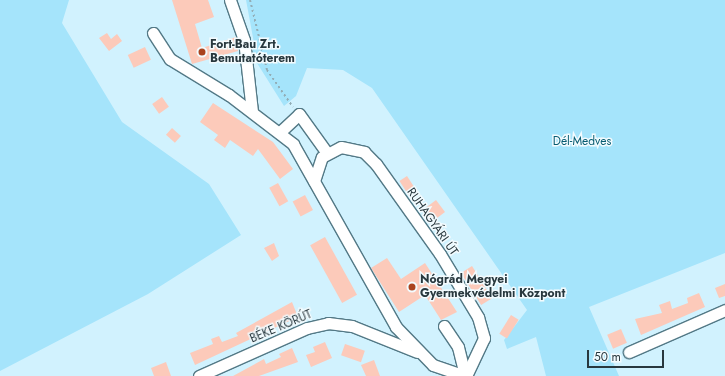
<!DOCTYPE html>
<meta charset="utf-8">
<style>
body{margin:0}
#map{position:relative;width:725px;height:376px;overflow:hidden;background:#d1f2fe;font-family:Jost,sans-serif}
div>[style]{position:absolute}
.green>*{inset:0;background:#a5e4fb}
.building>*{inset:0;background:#fccaba;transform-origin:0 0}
.path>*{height:2px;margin-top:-1px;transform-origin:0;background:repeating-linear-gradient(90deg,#92adb6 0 2px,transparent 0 5px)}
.roads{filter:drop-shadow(1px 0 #537986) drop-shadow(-1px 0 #537986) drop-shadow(0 1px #537986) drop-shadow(0 -1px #537986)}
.minor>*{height:11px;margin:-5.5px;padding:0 5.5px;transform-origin:5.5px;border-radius:5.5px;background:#fff}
.dots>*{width:11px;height:11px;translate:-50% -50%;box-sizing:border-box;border:2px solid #f3fbfe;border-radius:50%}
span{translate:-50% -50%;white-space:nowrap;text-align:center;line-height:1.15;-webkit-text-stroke:3px #f3fbfe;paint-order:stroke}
.poi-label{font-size:12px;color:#28383e;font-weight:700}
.left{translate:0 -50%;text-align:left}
.park-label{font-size:12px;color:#075c72}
.street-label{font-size:12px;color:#28383e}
.scale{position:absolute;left:587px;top:350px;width:77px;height:18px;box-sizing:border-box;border:2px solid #28383e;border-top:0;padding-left:5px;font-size:12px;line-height:14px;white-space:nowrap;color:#28383e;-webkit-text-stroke:3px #f3fbfe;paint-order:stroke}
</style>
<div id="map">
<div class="green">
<i style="clip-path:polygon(0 0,69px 0,62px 23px,122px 122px,209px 184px,241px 235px,148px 294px,0 371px)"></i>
<i style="clip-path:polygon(246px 0,725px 0,725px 253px,589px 307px,619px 376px,546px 376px,536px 337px,507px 349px,504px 340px,527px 310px,372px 88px,343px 70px,307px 68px,296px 96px,284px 106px,252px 55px,254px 43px)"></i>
</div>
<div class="building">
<i style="clip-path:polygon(172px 0,208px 0,214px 17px,195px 24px,202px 48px,236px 37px,238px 51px,192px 64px)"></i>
<i style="clip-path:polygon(107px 33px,111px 39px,117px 34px,122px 41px,109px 51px,99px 38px)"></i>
<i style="left:145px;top:47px;width:14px;height:19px;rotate:65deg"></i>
<i style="left:162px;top:97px;width:12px;height:12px;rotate:55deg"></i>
<i style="clip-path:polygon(213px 103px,273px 142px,293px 169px,280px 179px,258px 149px,253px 156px,230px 140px,225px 148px,214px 140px,218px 135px,200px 122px)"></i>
<i style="left:172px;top:128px;width:12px;height:9px;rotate:42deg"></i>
<i style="left:407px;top:176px;width:17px;height:9px;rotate:57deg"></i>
<i style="left:278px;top:183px;width:21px;height:10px;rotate:61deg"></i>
<i style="left:305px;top:195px;width:17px;height:14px;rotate:62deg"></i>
<i style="left:436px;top:200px;width:15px;height:17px;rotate:53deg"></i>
<i style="left:325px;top:237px;width:66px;height:17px;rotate:61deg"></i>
<i style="clip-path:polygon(274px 243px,279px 256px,272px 261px,264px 248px)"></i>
<i style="clip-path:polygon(387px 258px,401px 279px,425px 263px,457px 312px,441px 320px,425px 295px,399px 312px,371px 268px)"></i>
<i style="left:472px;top:266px;width:38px;height:13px;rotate:58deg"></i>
<i style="clip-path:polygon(725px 284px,725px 296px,719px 298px,715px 288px)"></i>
<i style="clip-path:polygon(699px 293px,705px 307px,641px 335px,635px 319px,662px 313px,659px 305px,670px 301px,672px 309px,688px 303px,687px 298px)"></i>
<i style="clip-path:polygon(292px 302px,298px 317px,195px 365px,190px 353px,213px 344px,211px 339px,219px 336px,222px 342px,238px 336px,236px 333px)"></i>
<i style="left:511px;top:315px;width:9px;height:22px;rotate:32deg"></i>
<i style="left:621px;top:329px;width:15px;height:15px;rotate:67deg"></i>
<i style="clip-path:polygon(325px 342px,332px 358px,311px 367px,306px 355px,315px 352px,313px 347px)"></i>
<i style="left:345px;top:344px;width:21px;height:12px;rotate:19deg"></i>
<i style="clip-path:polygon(292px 348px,298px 362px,259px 376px,233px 376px,264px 359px,266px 364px,281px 357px,279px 354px)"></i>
<i style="clip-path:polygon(374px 360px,380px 376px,366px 376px,361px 365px)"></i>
<i style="clip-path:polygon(166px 362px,171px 376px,154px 376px,151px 368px)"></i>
</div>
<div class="path">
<i style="left:250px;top:0;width:72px;rotate:76.3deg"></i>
<i style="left:267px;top:70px;width:45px;rotate:54.9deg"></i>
</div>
<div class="roads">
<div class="minor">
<i style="left:230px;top:0;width:42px;rotate:70.7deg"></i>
<i style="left:244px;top:40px;width:71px;rotate:83.6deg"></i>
<i style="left:153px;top:33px;width:31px;rotate:57deg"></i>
<i style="left:170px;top:59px;width:69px;rotate:31.4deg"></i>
<i style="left:229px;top:95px;width:81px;rotate:37.4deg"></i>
<i style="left:293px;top:144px;width:210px;rotate:60.6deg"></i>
<i style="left:396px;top:327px;width:53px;rotate:45.8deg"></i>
<i style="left:433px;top:365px;width:34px;rotate:19deg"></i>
<i style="left:280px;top:132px;width:26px;rotate:-43deg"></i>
<i style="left:299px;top:114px;width:48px;rotate:54.3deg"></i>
<i style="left:314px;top:181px;width:25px;rotate:-72deg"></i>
<i style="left:322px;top:157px;width:21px;rotate:-28deg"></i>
<i style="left:341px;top:147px;width:24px;rotate:12deg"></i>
<i style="left:364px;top:152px;width:17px;rotate:45deg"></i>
<i style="left:376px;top:164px;width:110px;rotate:54.6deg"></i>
<i style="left:440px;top:254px;width:74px;rotate:58.9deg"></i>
<i style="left:478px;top:317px;width:22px;rotate:74deg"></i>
<i style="left:484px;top:338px;width:42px;rotate:115.3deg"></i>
<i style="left:444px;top:326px;width:25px;rotate:56deg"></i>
<i style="left:458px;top:347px;width:30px;rotate:76deg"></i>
<i style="left:629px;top:352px;width:105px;rotate:-23.6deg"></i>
<i style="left:199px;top:376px;width:118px;rotate:-24deg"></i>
<i style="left:307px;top:328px;width:22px;rotate:-13deg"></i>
<i style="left:328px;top:323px;width:24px;rotate:7deg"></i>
<i style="left:352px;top:326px;width:70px;rotate:21.8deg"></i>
</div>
</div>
<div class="dots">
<i style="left:202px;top:52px;background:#aa431e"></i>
<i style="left:412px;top:287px;background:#aa431e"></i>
</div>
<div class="poi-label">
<span class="left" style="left:210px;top:52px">Fort-Bau Zrt.<br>Bemutatóterem</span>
<span class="left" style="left:420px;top:287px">Nógrád Megyei<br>Gyermekvédelmi Központ</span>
</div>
<div class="park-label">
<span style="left:582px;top:142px">Dél-Medves</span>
</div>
<div class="street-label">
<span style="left:432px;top:222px;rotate:55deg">RUHAGYÁRI ÚT</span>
<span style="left:281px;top:327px;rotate:-23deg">BÉKE KÖRÚT</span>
</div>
<div class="scale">50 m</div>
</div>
